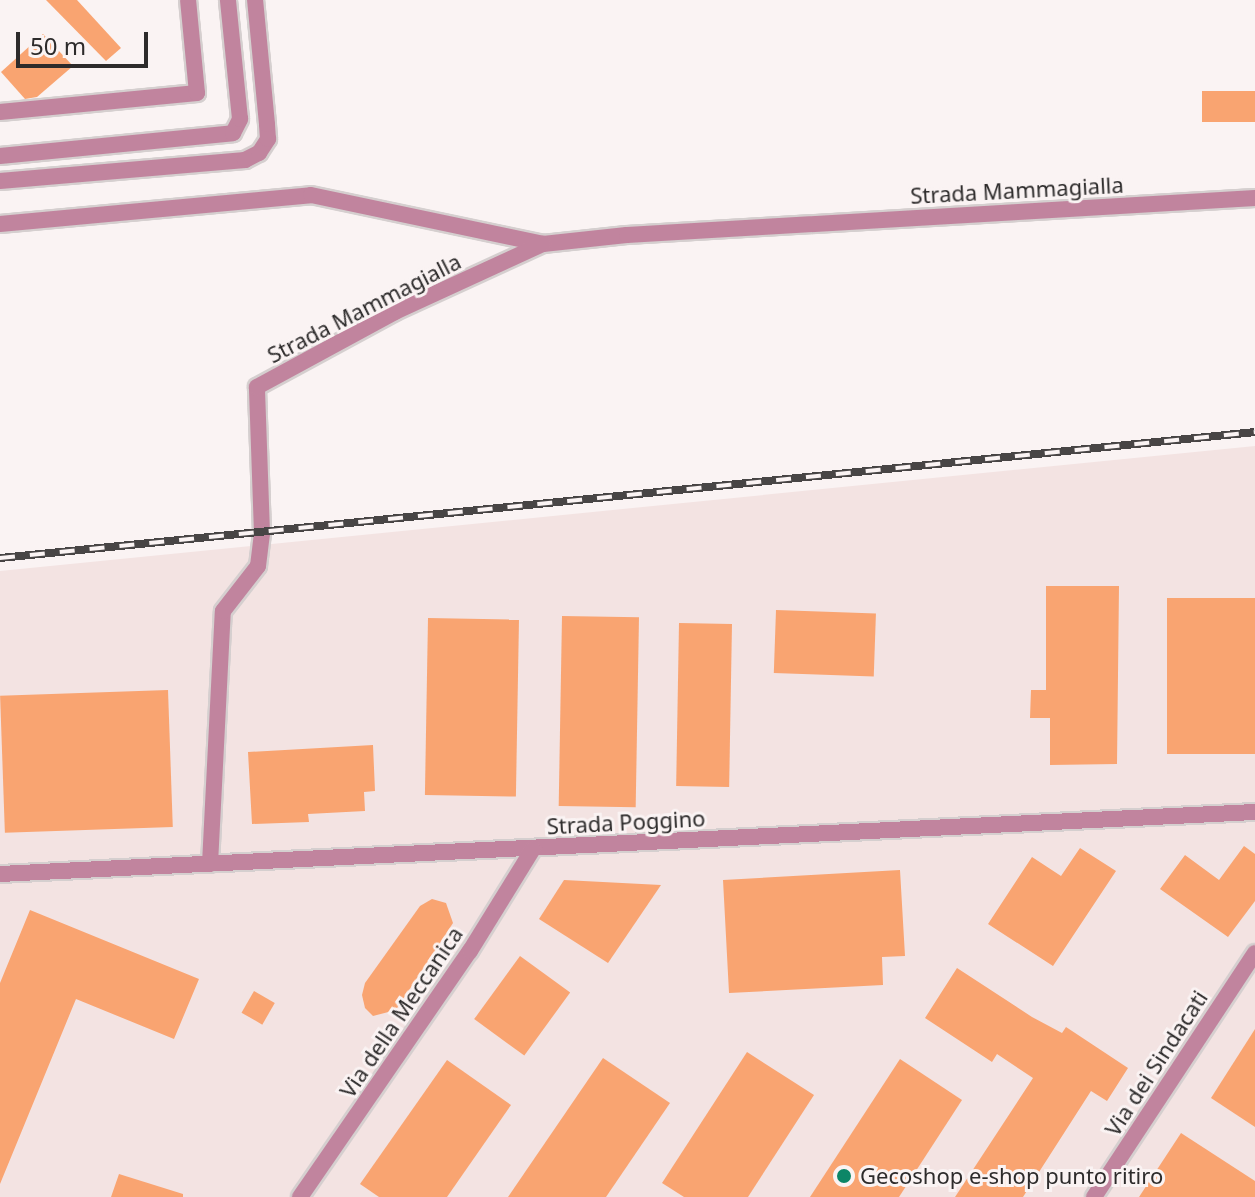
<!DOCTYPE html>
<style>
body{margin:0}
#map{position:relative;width:1255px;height:1197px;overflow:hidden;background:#faf3f3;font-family:"Noto Sans",sans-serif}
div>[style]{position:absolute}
.built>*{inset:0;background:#f3e3e2}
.building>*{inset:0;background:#f9a471;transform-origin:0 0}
.roads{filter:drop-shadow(2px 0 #d5cfcf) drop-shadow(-2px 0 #d5cfcf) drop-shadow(0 2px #d5cfcf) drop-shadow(0 -2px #d5cfcf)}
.minor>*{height:16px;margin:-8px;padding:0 8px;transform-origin:8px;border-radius:8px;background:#c1849e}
.rail>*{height:8px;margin-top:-4px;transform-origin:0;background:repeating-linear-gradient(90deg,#faf3f3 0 15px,#484545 0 30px);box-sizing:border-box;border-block:2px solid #484545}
.dots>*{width:22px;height:22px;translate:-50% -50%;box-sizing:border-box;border:4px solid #faf3f3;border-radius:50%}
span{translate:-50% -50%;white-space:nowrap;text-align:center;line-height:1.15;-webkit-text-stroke:6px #faf3f3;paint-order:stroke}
.street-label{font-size:22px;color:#2d2b2b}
.poi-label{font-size:22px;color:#2d2b2b}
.left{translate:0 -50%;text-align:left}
.scale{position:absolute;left:16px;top:32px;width:132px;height:36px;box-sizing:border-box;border:4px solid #2d2b2b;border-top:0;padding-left:10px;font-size:24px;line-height:28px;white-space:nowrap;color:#2d2b2b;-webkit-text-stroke:6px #faf3f3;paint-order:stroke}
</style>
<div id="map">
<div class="built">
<i style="clip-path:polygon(1255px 446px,1255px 1197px,0 1197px,0 571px)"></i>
</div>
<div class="building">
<i style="clip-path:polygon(46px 0,77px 0,121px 48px,106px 61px)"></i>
<i style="clip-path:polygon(43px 34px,73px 66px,37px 97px,25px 99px,1px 72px)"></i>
<i style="left:1255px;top:91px;width:31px;height:53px;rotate:90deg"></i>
<i style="clip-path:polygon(1046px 586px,1119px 586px,1117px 764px,1050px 765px,1050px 718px,1030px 718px,1031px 690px,1046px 690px)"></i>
<i style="left:1255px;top:598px;width:156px;height:88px;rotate:90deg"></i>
<i style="left:776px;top:610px;width:100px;height:63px;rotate:2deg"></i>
<i style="left:562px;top:616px;width:77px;height:190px;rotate:1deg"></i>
<i style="left:428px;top:618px;width:91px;height:177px;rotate:1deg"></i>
<i style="left:679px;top:623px;width:53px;height:163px;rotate:1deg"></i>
<i style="left:168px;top:690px;width:137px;height:168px;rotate:88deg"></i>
<i style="clip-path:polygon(373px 745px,375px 791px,364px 792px,365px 811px,308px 814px,309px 822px,252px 824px,248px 752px)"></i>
<i style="clip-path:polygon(1244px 846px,1255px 854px,1255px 901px,1228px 937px,1160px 889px,1185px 855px,1219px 880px)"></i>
<i style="clip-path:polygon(1080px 848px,1116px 871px,1053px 966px,988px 924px,1032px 857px,1061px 876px)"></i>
<i style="clip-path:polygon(900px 870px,905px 956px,882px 957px,883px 985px,729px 993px,723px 880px)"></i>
<i style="clip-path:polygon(564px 880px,661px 885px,608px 963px,539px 919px)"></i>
<i style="clip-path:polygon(432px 899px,446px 903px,453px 923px,396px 1010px,373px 1016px,365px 1008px,362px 995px,365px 983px,420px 906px)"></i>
<i style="clip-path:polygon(30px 910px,199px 979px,174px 1039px,76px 999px,0 1184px,0 983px)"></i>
<i style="left:520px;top:956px;width:62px;height:78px;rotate:36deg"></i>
<i style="clip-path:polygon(957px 968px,1032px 1017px,1062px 1033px,1066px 1027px,1128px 1068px,1107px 1101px,1091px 1091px,1023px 1197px,955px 1197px,1033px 1078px,997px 1054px,992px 1062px,925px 1018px)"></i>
<i style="left:254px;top:991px;width:24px;height:25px;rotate:30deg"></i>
<i style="clip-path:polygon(1255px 1029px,1255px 1127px,1211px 1098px)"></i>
<i style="clip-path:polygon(747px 1052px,814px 1095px,748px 1197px,684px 1197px,662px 1183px)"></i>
<i style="clip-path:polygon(603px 1058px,670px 1103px,606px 1197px,508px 1197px)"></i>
<i style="clip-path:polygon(900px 1059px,962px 1100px,899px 1197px,810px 1197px)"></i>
<i style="clip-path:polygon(447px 1060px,511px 1105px,447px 1197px,379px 1197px,360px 1184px)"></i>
<i style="clip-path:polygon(1181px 1133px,1255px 1181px,1255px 1197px,1139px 1197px)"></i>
<i style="clip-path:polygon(119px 1174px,183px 1194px,183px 1197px,111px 1197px)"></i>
</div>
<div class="roads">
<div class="minor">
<i style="left:0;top:112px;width:198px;rotate:-5.5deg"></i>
<i style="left:197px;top:93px;width:93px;rotate:-95.5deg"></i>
<i style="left:0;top:156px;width:234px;rotate:-5.6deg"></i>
<i style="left:233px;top:133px;width:16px;rotate:-63deg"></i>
<i style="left:240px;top:119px;width:120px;rotate:-95.8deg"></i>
<i style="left:0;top:181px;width:246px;rotate:-4.9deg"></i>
<i style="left:245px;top:160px;width:16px;rotate:-27deg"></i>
<i style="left:259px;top:153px;width:17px;rotate:-57deg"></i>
<i style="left:268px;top:139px;width:15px;rotate:-94deg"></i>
<i style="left:267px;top:124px;width:125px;rotate:-95.5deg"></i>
<i style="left:0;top:224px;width:312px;rotate:-5.3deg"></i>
<i style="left:311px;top:195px;width:237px;rotate:11.9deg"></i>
<i style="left:543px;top:244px;width:84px;rotate:-6.1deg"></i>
<i style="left:627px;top:235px;width:629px;rotate:-3.37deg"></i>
<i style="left:210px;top:864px;width:253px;rotate:-87.1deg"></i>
<i style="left:223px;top:611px;width:57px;rotate:-52.1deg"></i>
<i style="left:258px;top:566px;width:33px;rotate:-83deg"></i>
<i style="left:262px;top:533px;width:146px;rotate:-92deg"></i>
<i style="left:257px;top:387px;width:157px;rotate:-28.5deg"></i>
<i style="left:395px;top:312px;width:163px;rotate:-24.7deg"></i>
<i style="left:0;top:874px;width:1257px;rotate:-2.83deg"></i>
<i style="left:300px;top:1197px;width:299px;rotate:-55.4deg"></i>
<i style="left:470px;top:951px;width:120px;rotate:-58.3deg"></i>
<i style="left:1094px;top:1197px;width:292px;rotate:-56.6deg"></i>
</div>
</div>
<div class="rail">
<i style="left:0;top:558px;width:1261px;rotate:-5.73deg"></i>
</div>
<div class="dots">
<i style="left:844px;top:1176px;background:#0d8667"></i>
</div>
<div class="street-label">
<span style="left:1017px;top:190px;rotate:-3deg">Strada Mammagialla</span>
<span style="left:364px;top:308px;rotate:-27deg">Strada Mammagialla</span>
<span style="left:626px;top:822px;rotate:-3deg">Strada Poggino</span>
<span style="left:401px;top:1012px;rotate:-56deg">Via della Meccanica</span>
<span style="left:1156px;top:1063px;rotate:-57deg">Via dei Sindacati</span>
</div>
<div class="poi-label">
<span class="left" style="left:860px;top:1176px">Gecoshop e-shop punto ritiro</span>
</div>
<div class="scale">50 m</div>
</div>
